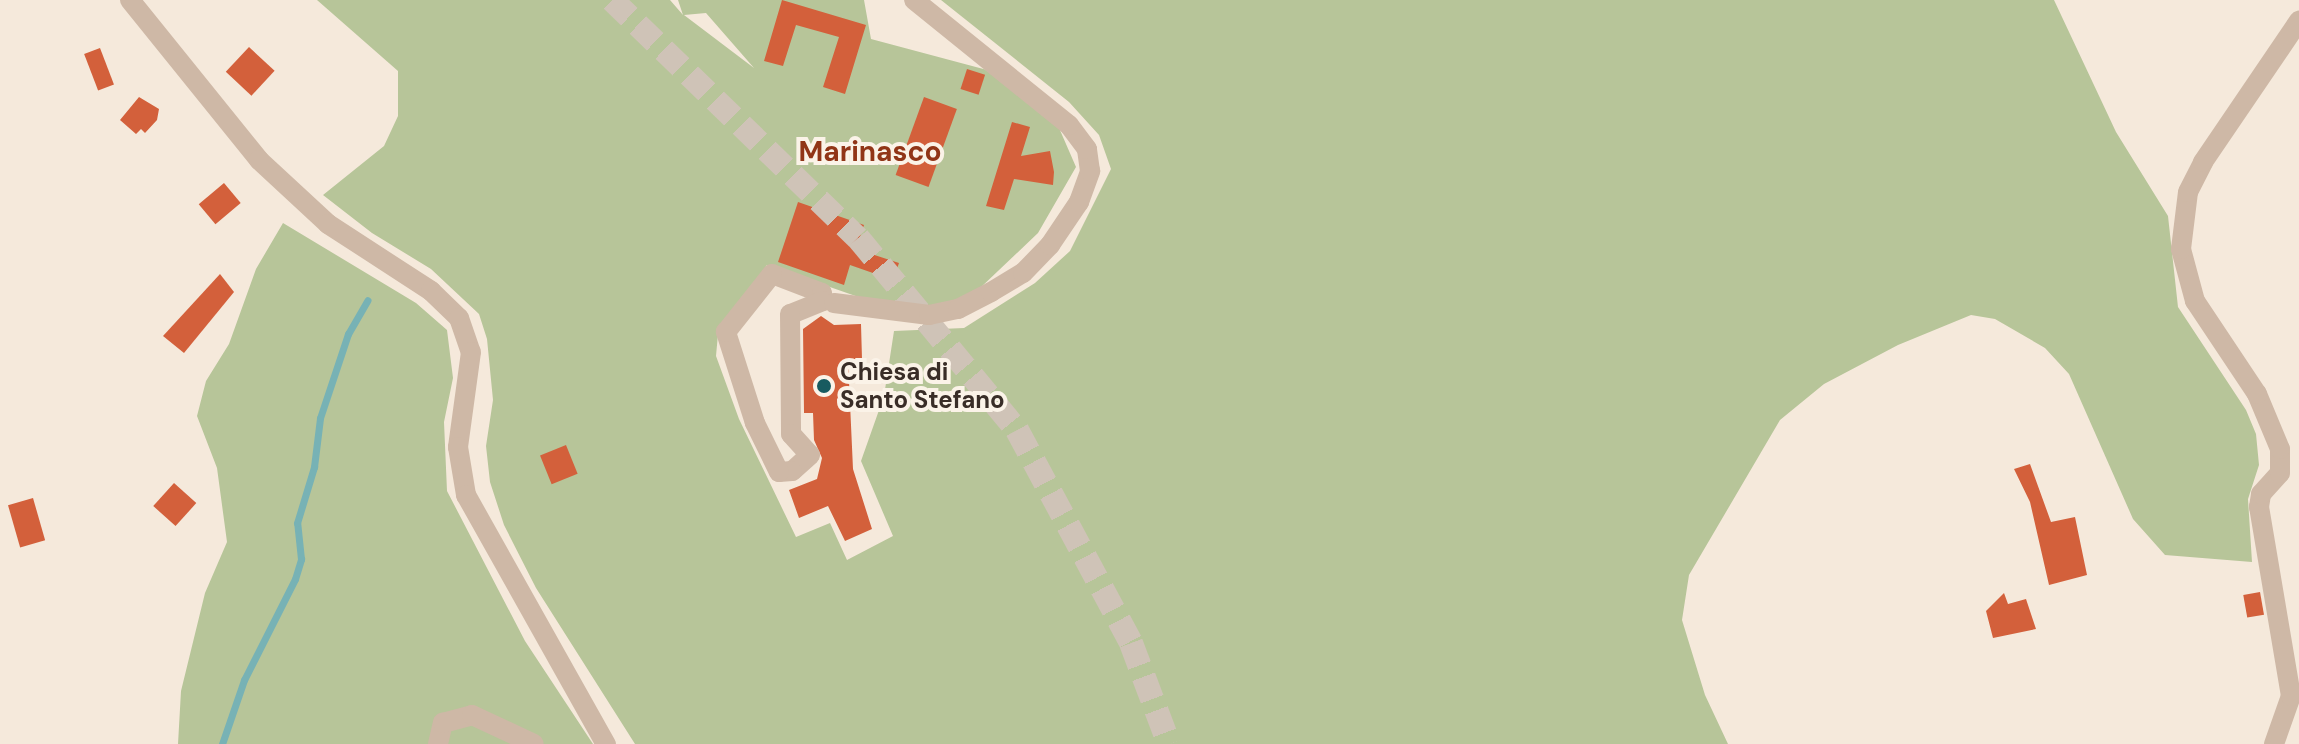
<!DOCTYPE html>
<style>
body{margin:0}
#map{position:relative;width:2299px;height:744px;overflow:hidden;background:#f5e9db;font-family:"DM Sans",sans-serif}
div>[style]{position:absolute}
.green>*{inset:0;background:#b7c599}
.stream>*{height:7px;margin:-3.5px;padding:0 3.5px;transform-origin:3.5px;border-radius:3.5px;background:#77b2b5}
.building>*{inset:0;background:#d3603b;transform-origin:0 0}
.highway-tunnel>*{height:24px;margin-top:-12px;transform-origin:0;background:repeating-linear-gradient(90deg,#cfc3b7 0 24px,transparent 0 36px)}
.minor>*{height:20px;margin:-10px;padding:0 10px;transform-origin:10px;border-radius:10px;background:#ceb8a6}
.dots>*{width:22px;height:22px;translate:-50% -50%;box-sizing:border-box;border:4px solid #fbf3e8;border-radius:50%}
span{translate:-50% -50%;white-space:nowrap;text-align:center;line-height:1.15;-webkit-text-stroke:8px #fbf3e8;paint-order:stroke}
.poi-label{font-size:24px;color:#392d27;font-weight:700}
.left{translate:0 -50%;text-align:left}
.quarter-label{font-size:28px;color:#913517;font-weight:700}
</style>
<div id="map">
<div class="green">
<i style="clip-path:polygon(evenodd,317px 0,670px 0,683px 15px,678px 0,864px 0,871px 39px,1021px 79px,1056px 121px,1076px 167px,1038px 233px,978px 290px,927px 321px,767px 265px,718px 334px,716px 356px,739px 419px,796px 537px,830px 523px,847px 560px,893px 536px,861px 461px,884px 396px,894px 331px,964px 328px,1035px 283px,1070px 251px,1111px 169px,1099px 135px,1069px 102px,941px 0,2054px 0,2116px 132px,2168px 216px,2178px 307px,2246px 410px,2256px 434px,2259px 465px,2248px 499px,2252px 562px,2165px 555px,2133px 519px,2069px 374px,2045px 348px,1995px 319px,1971px 315px,1898px 345px,1824px 384px,1780px 420px,1689px 575px,1682px 620px,1705px 695px,1728px 744px,635px 744px,536px 588px,504px 525px,490px 482px,486px 446px,493px 400px,487px 339px,479px 314px,431px 269px,372px 233px,323px 195px,384px 146px,398px 116px,398px 71px,317px 0,706px 13px,754px 68px,684px 15px,706px 13px)"></i>
<i style="clip-path:polygon(283px 223px,416px 303px,447px 330px,453px 378px,444px 422px,447px 491px,525px 641px,593px 744px,178px 744px,181px 691px,205px 593px,227px 542px,217px 468px,197px 416px,206px 381px,229px 344px,256px 269px)"></i>
</div>
<div class="stream">
<i style="left:222px;top:744px;width:68px;rotate:-71deg"></i>
<i style="left:244px;top:680px;width:113px;rotate:-63.2deg"></i>
<i style="left:295px;top:579px;width:21px;rotate:-73deg"></i>
<i style="left:301px;top:559px;width:36px;rotate:-96deg"></i>
<i style="left:297px;top:523px;width:59px;rotate:-73.1deg"></i>
<i style="left:314px;top:467px;width:49px;rotate:-83deg"></i>
<i style="left:320px;top:418px;width:89px;rotate:-71.6deg"></i>
<i style="left:348px;top:334px;width:39px;rotate:-60deg"></i>
</div>
<div class="building">
<i style="clip-path:polygon(782px 0,866px 25px,845px 94px,823px 87px,839px 37px,796px 25px,783px 66px,764px 61px)"></i>
<i style="left:249px;top:47px;width:35px;height:34px;rotate:43deg"></i>
<i style="left:100px;top:48px;width:39px;height:17px;rotate:69deg"></i>
<i style="left:967px;top:69px;width:19px;height:21px;rotate:18deg"></i>
<i style="clip-path:polygon(139px 97px,159px 109px,157px 120px,145px 133px,141px 129px,136px 134px,120px 120px)"></i>
<i style="left:924px;top:97px;width:35px;height:83px;rotate:20deg"></i>
<i style="clip-path:polygon(1012px 122px,1030px 127px,1021px 156px,1050px 151px,1054px 172px,1053px 185px,1014px 179px,1004px 210px,986px 206px)"></i>
<i style="left:224px;top:183px;width:26px;height:33px;rotate:50deg"></i>
<i style="clip-path:polygon(798px 202px,864px 225px,856px 249px,899px 263px,893px 280px,850px 265px,844px 285px,778px 262px)"></i>
<i style="clip-path:polygon(220px 274px,234px 292px,184px 353px,163px 336px)"></i>
<i style="clip-path:polygon(821px 316px,834px 325px,861px 324px,862px 359px,848px 359px,853px 469px,872px 529px,845px 541px,828px 506px,799px 518px,789px 490px,817px 479px,822px 458px,814px 440px,813px 413px,804px 413px,803px 329px)"></i>
<i style="left:566px;top:445px;width:31px;height:28px;rotate:68deg"></i>
<i style="clip-path:polygon(2030px 464px,2051px 522px,2075px 517px,2087px 575px,2049px 585px,2030px 502px,2014px 469px)"></i>
<i style="left:174px;top:483px;width:30px;height:31px;rotate:42deg"></i>
<i style="left:33px;top:498px;width:44px;height:26px;rotate:74deg"></i>
<i style="left:2260px;top:592px;width:23px;height:17px;rotate:80deg"></i>
<i style="clip-path:polygon(2004px 593px,2008px 604px,2026px 599px,2036px 629px,1993px 638px,1986px 611px)"></i>
</div>
<div class="highway-tunnel">
<i style="left:612px;top:0;width:342px;rotate:44.1deg"></i>
<i style="left:858px;top:238px;width:249px;rotate:50.4deg"></i>
<i style="left:1017px;top:430px;width:242px;rotate:61.8deg"></i>
<i style="left:1131px;top:643px;width:108px;rotate:69.4deg"></i>
</div>
<div class="minor">
<i style="left:130px;top:0;width:206px;rotate:51.1deg"></i>
<i style="left:259px;top:160px;width:94px;rotate:42.8deg"></i>
<i style="left:328px;top:224px;width:123px;rotate:33deg"></i>
<i style="left:431px;top:291px;width:39px;rotate:44deg"></i>
<i style="left:459px;top:318px;width:36px;rotate:71deg"></i>
<i style="left:471px;top:352px;width:96px;rotate:97.8deg"></i>
<i style="left:458px;top:447px;width:49px;rotate:80.5deg"></i>
<i style="left:466px;top:495px;width:286px;rotate:60.7deg"></i>
<i style="left:772px;top:274px;width:53px;rotate:20.8deg"></i>
<i style="left:822px;top:293px;width:8px;rotate:83deg"></i>
<i style="left:823px;top:301px;width:35px;rotate:158deg"></i>
<i style="left:790px;top:314px;width:120px;rotate:89.5deg"></i>
<i style="left:791px;top:434px;width:28px;rotate:48deg"></i>
<i style="left:810px;top:455px;width:24px;rotate:138deg"></i>
<i style="left:792px;top:471px;width:13px;rotate:176deg"></i>
<i style="left:779px;top:472px;width:55px;rotate:-116.1deg"></i>
<i style="left:755px;top:423px;width:96px;rotate:-107.7deg"></i>
<i style="left:726px;top:332px;width:74px;rotate:-51.6deg"></i>
<i style="left:834px;top:303px;width:96px;rotate:7.2deg"></i>
<i style="left:929px;top:315px;width:30px;rotate:-12deg"></i>
<i style="left:958px;top:309px;width:37px;rotate:-27deg"></i>
<i style="left:991px;top:292px;width:37px;rotate:-31deg"></i>
<i style="left:1023px;top:273px;width:39px;rotate:-46deg"></i>
<i style="left:1050px;top:245px;width:52px;rotate:-56deg"></i>
<i style="left:1079px;top:202px;width:33px;rotate:-70deg"></i>
<i style="left:1090px;top:171px;width:22px;rotate:-98deg"></i>
<i style="left:1087px;top:149px;width:30px;rotate:-127deg"></i>
<i style="left:1069px;top:125px;width:199px;rotate:-141.1deg"></i>
<i style="left:438px;top:744px;width:22px;rotate:-77deg"></i>
<i style="left:443px;top:723px;width:30px;rotate:-15deg"></i>
<i style="left:472px;top:715px;width:68px;rotate:25.1deg"></i>
<i style="left:2274px;top:744px;width:51px;rotate:-70.5deg"></i>
<i style="left:2291px;top:696px;width:192px;rotate:-99.6deg"></i>
<i style="left:2259px;top:507px;width:13px;rotate:-81deg"></i>
<i style="left:2261px;top:494px;width:28px;rotate:-48deg"></i>
<i style="left:2280px;top:473px;width:24px;rotate:-90deg"></i>
<i style="left:2280px;top:449px;width:60px;rotate:-112.7deg"></i>
<i style="left:2257px;top:394px;width:112px;rotate:-123.7deg"></i>
<i style="left:2195px;top:301px;width:54px;rotate:-105.1deg"></i>
<i style="left:2181px;top:249px;width:57px;rotate:-83deg"></i>
<i style="left:2188px;top:192px;width:34px;rotate:-63deg"></i>
<i style="left:2203px;top:162px;width:171px;rotate:-55.8deg"></i>
</div>
<div class="dots">
<i style="left:824px;top:386px;background:#185b60"></i>
</div>
<div class="poi-label">
<span class="left" style="left:840px;top:386px">Chiesa di<br>Santo Stefano</span>
</div>
<div class="quarter-label">
<span style="left:870px;top:152px">Marinasco</span>
</div>
</div>
